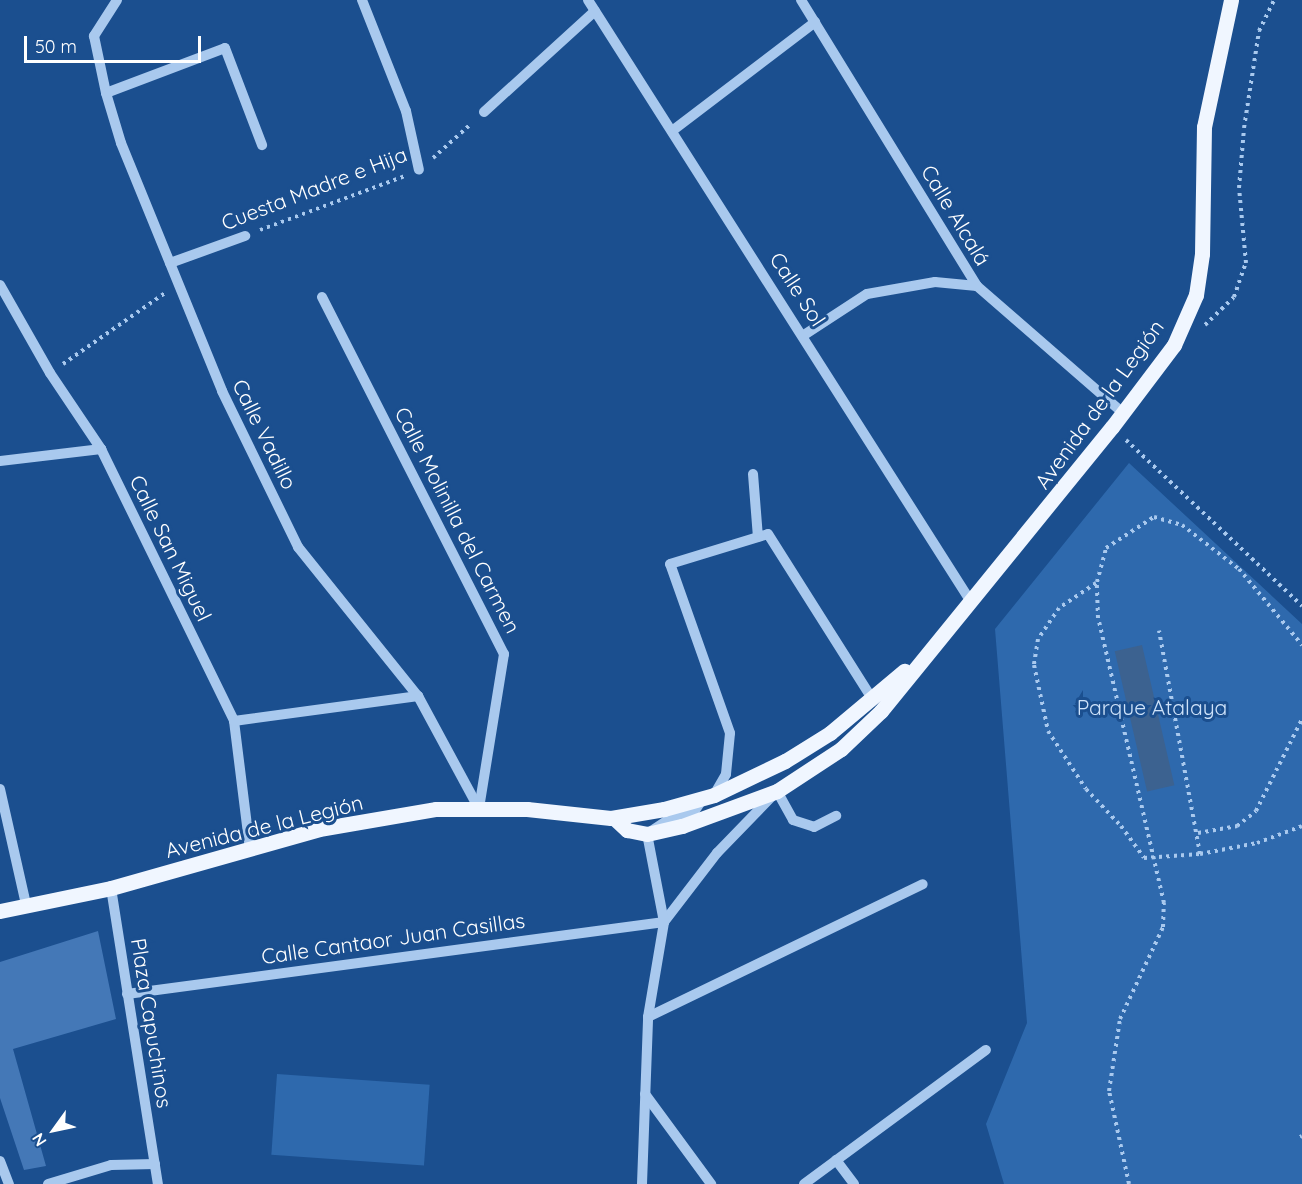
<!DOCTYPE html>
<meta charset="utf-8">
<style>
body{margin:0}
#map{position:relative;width:1302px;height:1184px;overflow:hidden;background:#1b4f8f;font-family:Quicksand,sans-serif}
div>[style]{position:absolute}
.green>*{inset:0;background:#2e69ad;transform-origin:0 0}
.water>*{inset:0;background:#3c6290;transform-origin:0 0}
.building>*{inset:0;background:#4478b7}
.path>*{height:4px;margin-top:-2px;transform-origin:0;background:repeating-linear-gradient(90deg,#a9c9ee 0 3px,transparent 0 7.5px)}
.minor>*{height:10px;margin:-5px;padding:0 5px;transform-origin:5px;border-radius:5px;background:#a9c9ee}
.major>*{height:15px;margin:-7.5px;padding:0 7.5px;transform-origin:7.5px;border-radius:7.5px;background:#f0f6ff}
span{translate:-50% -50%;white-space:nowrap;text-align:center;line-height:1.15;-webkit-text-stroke:6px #1b4f8f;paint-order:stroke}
.street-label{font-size:21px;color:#fff}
.park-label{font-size:21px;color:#cfe3fa}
.north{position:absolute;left:24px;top:1100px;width:60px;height:60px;-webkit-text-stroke:4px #1b4f8f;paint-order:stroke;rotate:237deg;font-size:16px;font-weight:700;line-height:24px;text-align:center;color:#fff}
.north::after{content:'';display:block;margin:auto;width:21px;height:27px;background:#fff;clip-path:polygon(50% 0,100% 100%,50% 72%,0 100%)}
.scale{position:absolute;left:24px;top:36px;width:177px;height:27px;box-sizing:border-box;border:3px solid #fff;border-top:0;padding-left:8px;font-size:18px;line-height:21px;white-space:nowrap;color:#fff;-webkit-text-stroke:4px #1b4f8f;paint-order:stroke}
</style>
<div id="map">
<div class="green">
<i style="clip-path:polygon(1129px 463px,1302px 624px,1302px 1184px,1004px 1184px,986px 1124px,1027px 1023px,995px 629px)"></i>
<i style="left:277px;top:1074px;width:153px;height:81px;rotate:4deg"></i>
</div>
<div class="water">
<i style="left:1142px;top:645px;width:144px;height:28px;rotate:77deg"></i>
</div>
<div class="building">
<i style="clip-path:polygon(98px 931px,116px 1019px,13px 1049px,46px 1166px,24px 1170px,0 1098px,0 962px)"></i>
</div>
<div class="path">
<i style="left:433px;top:158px;width:52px;rotate:-41.9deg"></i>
<i style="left:260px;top:230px;width:155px;rotate:-20.4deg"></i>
<i style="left:1205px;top:325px;width:40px;rotate:-44deg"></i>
<i style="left:1234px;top:297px;width:36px;rotate:-71deg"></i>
<i style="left:1246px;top:263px;width:75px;rotate:-95.3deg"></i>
<i style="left:1239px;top:188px;width:60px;rotate:-85.2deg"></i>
<i style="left:1244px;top:128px;width:98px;rotate:-81.2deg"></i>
<i style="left:1259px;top:31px;width:34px;rotate:-64deg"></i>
<i style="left:63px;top:364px;width:124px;rotate:-34.8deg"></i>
<i style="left:1126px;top:440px;width:242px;rotate:43.3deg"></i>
<i style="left:1096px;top:583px;width:45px;rotate:146deg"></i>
<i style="left:1059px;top:608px;width:37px;rotate:124deg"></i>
<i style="left:1038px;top:639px;width:26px;rotate:99deg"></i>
<i style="left:1034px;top:665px;width:67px;rotate:78deg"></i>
<i style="left:1048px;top:731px;width:69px;rotate:56.8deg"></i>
<i style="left:1086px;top:789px;width:51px;rotate:46.6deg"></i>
<i style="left:1121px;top:826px;width:39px;rotate:54deg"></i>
<i style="left:1144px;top:858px;width:56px;rotate:-4.1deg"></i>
<i style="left:1200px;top:854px;width:227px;rotate:-100.4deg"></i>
<i style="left:1198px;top:833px;width:40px;rotate:-10deg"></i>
<i style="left:1237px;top:826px;width:24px;rotate:-38deg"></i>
<i style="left:1256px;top:811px;width:103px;rotate:-63.4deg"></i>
<i style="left:1200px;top:854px;width:58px;rotate:-10.9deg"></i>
<i style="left:1257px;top:843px;width:48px;rotate:-20.7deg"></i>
<i style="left:1300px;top:1137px;width:2px;rotate:-27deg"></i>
<i style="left:1129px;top:1184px;width:95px;rotate:-102.1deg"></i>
<i style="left:1109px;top:1091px;width:73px;rotate:-81.3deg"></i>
<i style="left:1120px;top:1019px;width:102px;rotate:-64.9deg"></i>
<i style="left:1163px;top:927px;width:24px;rotate:-88deg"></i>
<i style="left:1164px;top:903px;width:293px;rotate:-103deg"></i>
<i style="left:1098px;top:618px;width:36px;rotate:-92deg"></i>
<i style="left:1097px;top:582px;width:35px;rotate:-75deg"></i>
<i style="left:1106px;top:548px;width:57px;rotate:-32.9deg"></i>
<i style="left:1154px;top:517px;width:29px;rotate:16deg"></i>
<i style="left:1182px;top:525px;width:72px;rotate:37.7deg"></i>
<i style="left:1239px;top:569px;width:99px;rotate:50.3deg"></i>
</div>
<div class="minor">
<i style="left:117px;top:0;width:43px;rotate:122.6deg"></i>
<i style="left:94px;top:36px;width:58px;rotate:78.1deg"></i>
<i style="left:106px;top:93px;width:52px;rotate:73.3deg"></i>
<i style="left:121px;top:143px;width:268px;rotate:67.8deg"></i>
<i style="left:222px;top:391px;width:174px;rotate:64deg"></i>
<i style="left:298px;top:547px;width:191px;rotate:51.2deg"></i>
<i style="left:418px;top:696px;width:128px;rotate:61.6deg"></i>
<i style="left:362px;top:0;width:119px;rotate:68.4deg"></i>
<i style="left:406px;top:111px;width:60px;rotate:77.6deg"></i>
<i style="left:588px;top:0;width:714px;rotate:57.53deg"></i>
<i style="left:801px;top:0;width:336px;rotate:58.4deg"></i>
<i style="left:977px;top:286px;width:192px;rotate:41deg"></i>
<i style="left:106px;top:93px;width:127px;rotate:-20.7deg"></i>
<i style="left:225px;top:48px;width:104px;rotate:69.1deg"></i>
<i style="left:484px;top:112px;width:150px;rotate:-42.3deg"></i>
<i style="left:672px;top:131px;width:180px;rotate:-37.3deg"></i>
<i style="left:170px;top:263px;width:80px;rotate:-19.8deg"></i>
<i style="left:0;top:285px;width:101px;rotate:60.4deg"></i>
<i style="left:50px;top:373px;width:92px;rotate:56.1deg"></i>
<i style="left:101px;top:449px;width:303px;rotate:63.9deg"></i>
<i style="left:234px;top:721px;width:129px;rotate:82.9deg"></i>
<i style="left:322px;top:297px;width:401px;rotate:63deg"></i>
<i style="left:504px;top:654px;width:157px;rotate:99.2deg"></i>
<i style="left:804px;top:335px;width:75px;rotate:-33.1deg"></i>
<i style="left:867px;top:294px;width:69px;rotate:-10deg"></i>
<i style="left:935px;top:282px;width:42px;rotate:5.4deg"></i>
<i style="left:0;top:461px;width:102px;rotate:-6.8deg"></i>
<i style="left:753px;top:474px;width:63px;rotate:85.5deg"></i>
<i style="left:234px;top:721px;width:186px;rotate:-7.7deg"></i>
<i style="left:0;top:789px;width:118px;rotate:77.3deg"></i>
<i style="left:714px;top:795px;width:24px;rotate:-60deg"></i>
<i style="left:726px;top:774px;width:41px;rotate:-84.4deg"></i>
<i style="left:730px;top:733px;width:179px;rotate:-109.5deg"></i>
<i style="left:670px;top:564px;width:102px;rotate:-17deg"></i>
<i style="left:768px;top:534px;width:193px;rotate:57.7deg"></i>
<i style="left:111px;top:888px;width:300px;rotate:81deg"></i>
<i style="left:127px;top:994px;width:542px;rotate:-7.64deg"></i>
<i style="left:664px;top:922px;width:87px;rotate:-52.5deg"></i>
<i style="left:717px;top:853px;width:86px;rotate:-45.9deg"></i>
<i style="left:777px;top:791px;width:33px;rotate:61deg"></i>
<i style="left:793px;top:820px;width:22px;rotate:18deg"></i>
<i style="left:814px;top:827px;width:25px;rotate:-27deg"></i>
<i style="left:648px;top:1017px;width:305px;rotate:-25.8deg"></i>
<i style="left:645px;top:1094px;width:112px;rotate:53.7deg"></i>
<i style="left:836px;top:1160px;width:30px;rotate:53deg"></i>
<i style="left:0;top:1161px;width:25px;rotate:69deg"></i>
<i style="left:48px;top:1184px;width:66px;rotate:-16.8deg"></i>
<i style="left:111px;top:1165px;width:44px;rotate:-1.3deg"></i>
<i style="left:642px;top:1184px;width:167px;rotate:-87.9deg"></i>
<i style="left:648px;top:1017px;width:96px;rotate:-80.4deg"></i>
<i style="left:664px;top:922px;width:90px;rotate:-100.9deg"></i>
<i style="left:647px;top:834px;width:29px;rotate:-34deg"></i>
<i style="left:671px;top:818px;width:24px;rotate:-15deg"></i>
<i style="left:694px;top:812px;width:17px;rotate:-57deg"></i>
<i style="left:804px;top:1184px;width:226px;rotate:-36.4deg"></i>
</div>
<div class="major">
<i style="left:614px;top:818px;width:18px;rotate:43deg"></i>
<i style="left:627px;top:830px;width:20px;rotate:11deg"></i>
<i style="left:647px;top:834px;width:36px;rotate:-13deg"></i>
<i style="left:682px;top:826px;width:101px;rotate:-20.2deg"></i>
<i style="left:777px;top:791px;width:77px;rotate:-33.3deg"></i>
<i style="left:841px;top:749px;width:55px;rotate:-43.5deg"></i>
<i style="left:881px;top:711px;width:366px;rotate:-50.9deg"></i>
<i style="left:1112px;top:427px;width:103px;rotate:-52.9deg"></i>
<i style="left:1174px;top:345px;width:55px;rotate:-66.3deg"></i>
<i style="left:1196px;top:295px;width:41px;rotate:-81.7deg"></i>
<i style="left:1202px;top:254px;width:127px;rotate:-89.1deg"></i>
<i style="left:1204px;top:127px;width:130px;rotate:-78deg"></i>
<i style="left:0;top:911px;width:113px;rotate:-11.7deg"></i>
<i style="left:111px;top:888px;width:216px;rotate:-15.8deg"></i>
<i style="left:319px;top:829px;width:119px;rotate:-9.7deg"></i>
<i style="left:436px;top:809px;width:91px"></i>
<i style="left:527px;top:809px;width:84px;rotate:6.1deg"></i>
<i style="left:611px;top:818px;width:54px;rotate:-9.6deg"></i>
<i style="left:664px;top:809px;width:52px;rotate:-15.6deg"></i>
<i style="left:714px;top:795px;width:79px;rotate:-25.6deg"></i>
<i style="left:785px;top:761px;width:53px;rotate:-31.9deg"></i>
<i style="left:830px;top:733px;width:97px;rotate:-40deg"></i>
</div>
<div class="street-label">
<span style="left:314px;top:188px;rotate:-21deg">Cuesta Madre e Hija</span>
<span style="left:956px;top:215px;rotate:59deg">Calle Alcalá</span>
<span style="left:798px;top:289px;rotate:57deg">Calle Sol</span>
<span style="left:1099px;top:404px;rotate:-54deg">Avenida de la Legión</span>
<span style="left:265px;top:434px;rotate:64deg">Calle Vadillo</span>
<span style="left:458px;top:520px;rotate:63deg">Calle Molinilla del Carmen</span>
<span style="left:171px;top:548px;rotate:64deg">Calle San Miguel</span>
<span style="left:264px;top:826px;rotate:-14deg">Avenida de la Legión</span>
<span style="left:393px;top:938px;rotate:-8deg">Calle Cantaor Juan Casillas</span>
<span style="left:152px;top:1023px;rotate:81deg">Plaza Capuchinos</span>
</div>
<div class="park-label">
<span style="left:1152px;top:707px">Parque Atalaya</span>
</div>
<div class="north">N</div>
<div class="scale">50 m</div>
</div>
